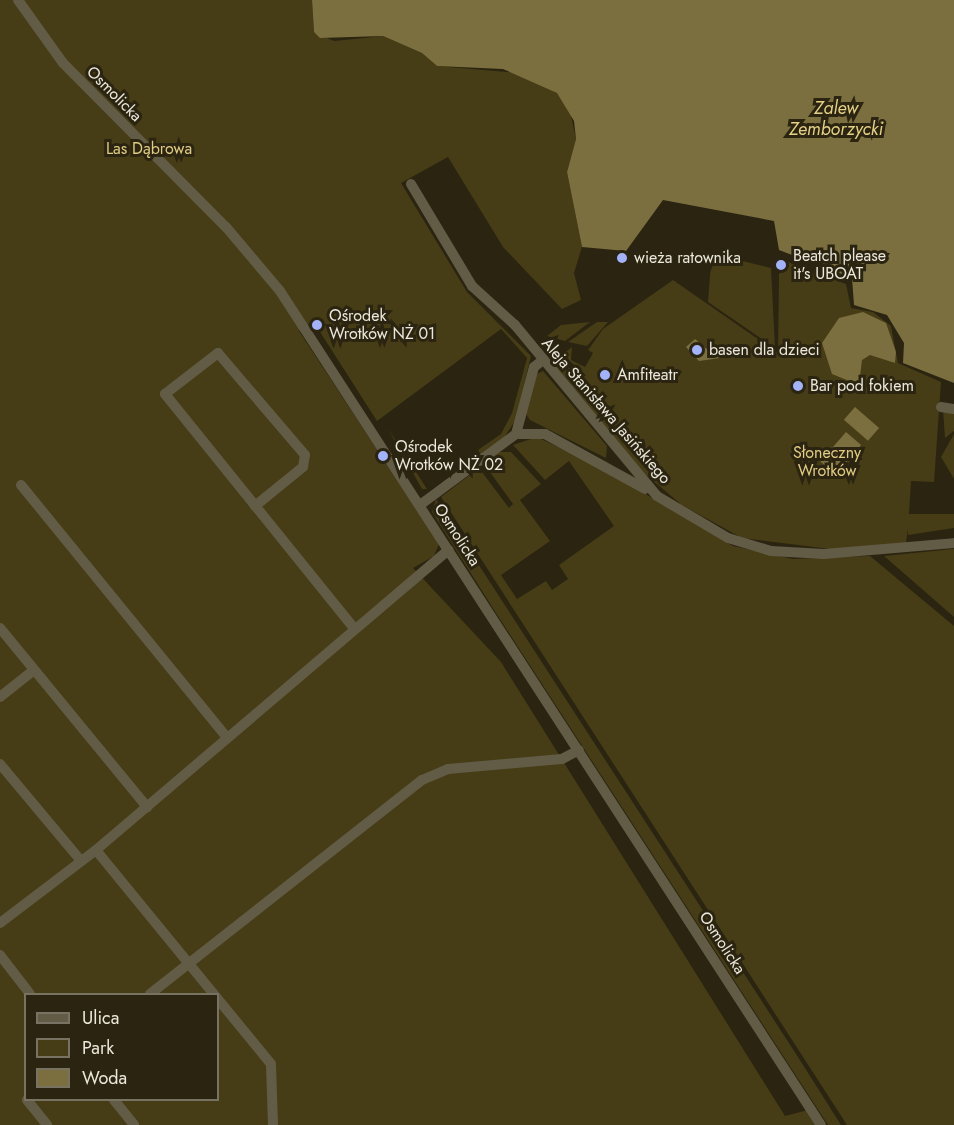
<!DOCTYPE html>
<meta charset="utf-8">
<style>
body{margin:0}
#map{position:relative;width:954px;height:1125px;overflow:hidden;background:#2a2411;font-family:Jost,sans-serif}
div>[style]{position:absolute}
.green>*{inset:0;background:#463c16}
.water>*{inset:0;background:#7b6f3f;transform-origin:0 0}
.minor>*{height:10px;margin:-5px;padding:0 5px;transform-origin:5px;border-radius:5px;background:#625c47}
.dots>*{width:16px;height:16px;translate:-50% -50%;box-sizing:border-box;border:3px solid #2a2411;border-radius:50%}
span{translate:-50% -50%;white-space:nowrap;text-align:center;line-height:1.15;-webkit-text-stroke:6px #2a2411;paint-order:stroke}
.street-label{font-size:16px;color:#ebe8db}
.park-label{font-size:16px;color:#e0cc81}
.poi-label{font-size:16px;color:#ebe8db}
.left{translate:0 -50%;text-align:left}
.water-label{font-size:18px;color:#e4d185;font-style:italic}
.legend{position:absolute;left:24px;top:993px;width:195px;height:108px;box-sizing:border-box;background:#2a2411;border:2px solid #777262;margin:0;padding:8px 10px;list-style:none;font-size:18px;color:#ebe8db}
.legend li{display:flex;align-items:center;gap:12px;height:30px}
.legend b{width:30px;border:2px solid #777262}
</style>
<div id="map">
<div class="green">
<i style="clip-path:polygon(evenodd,0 0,312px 0,314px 32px,334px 41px,383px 36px,422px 53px,437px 66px,519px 73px,557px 93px,569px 106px,576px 139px,567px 172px,582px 247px,574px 273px,581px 300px,562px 309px,503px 247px,448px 157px,401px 183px,467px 292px,531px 356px,515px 421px,503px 439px,481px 455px,478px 450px,501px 434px,512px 413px,527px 358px,501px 329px,377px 421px,313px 321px,299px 331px,439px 544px,434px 556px,413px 568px,501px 662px,785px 1116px,808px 1110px,817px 1125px,0 1125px,0 0,26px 994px,218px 994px,218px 1100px,26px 1100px,26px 994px)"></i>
<i style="clip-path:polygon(734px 259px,771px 268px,775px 348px,708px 302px,711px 262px)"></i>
<i style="clip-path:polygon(788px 262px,846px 284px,851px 308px,873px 312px,891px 326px,898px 363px,941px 382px,934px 482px,911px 481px,909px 514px,954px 514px,954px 528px,908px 535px,908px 528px,906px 543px,830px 549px,742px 538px,682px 505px,645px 474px,549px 359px,563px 362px,579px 377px,582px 371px,562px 355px,572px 347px,571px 360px,585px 367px,593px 353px,588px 350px,603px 329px,673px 280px,778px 353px,779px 274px)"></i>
<i style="clip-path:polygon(590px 322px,565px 341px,547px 336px,561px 325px)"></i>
<i style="clip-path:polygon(597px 322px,608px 322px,587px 346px,568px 342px)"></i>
<i style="clip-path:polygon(543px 371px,607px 446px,606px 458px,530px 420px,526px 414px,535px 375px)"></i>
<i style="clip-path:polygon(943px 410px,954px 411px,954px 431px,945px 438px)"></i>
<i style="clip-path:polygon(387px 427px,427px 489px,422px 489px)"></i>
<i style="clip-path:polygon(954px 434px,954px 479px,941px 457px)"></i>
<i style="clip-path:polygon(537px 437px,602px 468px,733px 546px,793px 559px,870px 556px,954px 626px,954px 1125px,847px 1125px,441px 497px,479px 468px,509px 508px,513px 504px,484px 464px,496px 452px,511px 452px,541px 484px,520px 500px,550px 541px,501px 575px,517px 599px,546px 581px,552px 590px,568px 579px,559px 565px,614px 526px,569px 461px,545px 480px,513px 445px)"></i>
<i style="clip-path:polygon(436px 499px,798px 1057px,841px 1125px,828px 1125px,496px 613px,432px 512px)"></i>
<i style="clip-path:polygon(954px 549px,954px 617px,884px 556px,953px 549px)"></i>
</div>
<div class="water">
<i style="clip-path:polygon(312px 0,954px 0,954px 383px,903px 363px,904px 343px,887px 315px,854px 305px,852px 278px,779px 250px,774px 221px,663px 200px,626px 251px,582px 247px,567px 172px,576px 139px,574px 121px,557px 93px,503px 69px,437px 66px,422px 53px,383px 36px,320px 38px,314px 32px)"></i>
<i style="clip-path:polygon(863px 312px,886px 323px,896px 352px,895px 363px,870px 355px,862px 360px,859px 385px,832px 374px,822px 343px,839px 318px)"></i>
<i style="clip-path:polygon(695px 339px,709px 351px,725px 350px,727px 357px,699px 361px,686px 347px)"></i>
<i style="left:855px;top:407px;width:32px;height:17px;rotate:41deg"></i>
<i style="left:846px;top:432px;width:20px;height:39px;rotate:41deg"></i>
</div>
<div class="minor">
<i style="left:18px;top:0;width:77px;rotate:54.5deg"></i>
<i style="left:63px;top:63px;width:231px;rotate:45.2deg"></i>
<i style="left:226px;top:227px;width:84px;rotate:49.8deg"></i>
<i style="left:280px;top:291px;width:994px;rotate:57.03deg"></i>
<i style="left:411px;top:184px;width:119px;rotate:59.1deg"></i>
<i style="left:472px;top:286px;width:58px;rotate:42.2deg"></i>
<i style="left:515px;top:325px;width:222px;rotate:50.3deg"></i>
<i style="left:657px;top:496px;width:82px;rotate:30.6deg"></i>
<i style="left:728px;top:538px;width:45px;rotate:16.8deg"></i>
<i style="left:771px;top:551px;width:53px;rotate:3.2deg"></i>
<i style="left:824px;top:554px;width:130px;rotate:-4.8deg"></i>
<i style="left:941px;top:407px;width:13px;rotate:9deg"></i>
<i style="left:516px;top:434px;width:29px"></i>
<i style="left:545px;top:434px;width:114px;rotate:28.8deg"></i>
<i style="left:21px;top:485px;width:326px;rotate:50.8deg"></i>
<i style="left:420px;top:505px;width:119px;rotate:-36.5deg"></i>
<i style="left:516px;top:434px;width:69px;rotate:-75deg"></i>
<i style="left:534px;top:367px;width:11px;rotate:-38deg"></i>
<i style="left:255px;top:506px;width:62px;rotate:-39.1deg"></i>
<i style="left:303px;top:467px;width:12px;rotate:-81deg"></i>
<i style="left:305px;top:455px;width:134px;rotate:-130.5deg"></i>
<i style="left:218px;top:353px;width:67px;rotate:142.3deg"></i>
<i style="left:165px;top:394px;width:301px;rotate:51.1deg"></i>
<i style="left:0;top:628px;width:232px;rotate:50.6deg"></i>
<i style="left:0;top:697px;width:43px;rotate:-38.5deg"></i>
<i style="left:0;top:764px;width:126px;rotate:50.1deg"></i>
<i style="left:0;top:923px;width:121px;rotate:-37.2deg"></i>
<i style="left:0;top:955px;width:49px;rotate:52.4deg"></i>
<i style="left:150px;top:994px;width:346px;rotate:-38.2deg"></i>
<i style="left:422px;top:780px;width:28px;rotate:-23deg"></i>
<i style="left:448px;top:769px;width:114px;rotate:-5deg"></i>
<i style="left:562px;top:759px;width:19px;rotate:-28deg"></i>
<i style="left:27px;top:1100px;width:32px;rotate:51deg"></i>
<i style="left:114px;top:1100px;width:32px;rotate:51deg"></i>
<i style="left:273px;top:1125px;width:61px;rotate:-91.9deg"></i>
<i style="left:271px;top:1064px;width:276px;rotate:-129.3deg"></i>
<i style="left:96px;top:850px;width:463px;rotate:-40.4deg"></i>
</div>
<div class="dots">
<i style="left:622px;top:258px;background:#a3b2fc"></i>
<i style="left:781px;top:265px;background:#a3b2fc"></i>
<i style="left:317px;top:325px;background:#a3b2fc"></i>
<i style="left:697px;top:350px;background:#a3b2fc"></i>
<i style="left:605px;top:375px;background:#a3b2fc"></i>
<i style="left:798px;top:386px;background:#a3b2fc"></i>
<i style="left:383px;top:456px;background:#a3b2fc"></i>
</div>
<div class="street-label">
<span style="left:114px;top:94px;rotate:45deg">Osmolicka</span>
<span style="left:606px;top:411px;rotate:49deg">Aleja Stanisława Jasińskiego</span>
<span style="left:457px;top:535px;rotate:57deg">Osmolicka</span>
<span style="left:722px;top:943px;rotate:57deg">Osmolicka</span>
</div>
<div class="park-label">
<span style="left:149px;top:149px">Las Dąbrowa</span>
<span style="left:827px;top:462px">Słoneczny<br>Wrotków</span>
</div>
<div class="poi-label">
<span class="left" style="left:793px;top:265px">Beatch please<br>it's UBOAT</span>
<span class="left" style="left:634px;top:258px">wieża ratownika</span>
<span class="left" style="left:329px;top:325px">Ośrodek<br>Wrotków NŻ 01</span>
<span class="left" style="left:709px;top:350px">basen dla dzieci</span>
<span class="left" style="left:617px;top:375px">Amfiteatr</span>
<span class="left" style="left:810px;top:386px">Bar pod fokiem</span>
<span class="left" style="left:395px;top:456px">Ośrodek<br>Wrotków NŻ 02</span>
</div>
<div class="water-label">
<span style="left:836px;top:119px">Zalew<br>Zemborzycki</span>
</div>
<ul class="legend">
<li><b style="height:8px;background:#625c47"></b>Ulica</li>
<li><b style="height:16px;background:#463c16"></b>Park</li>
<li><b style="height:16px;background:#7b6f3f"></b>Woda</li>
</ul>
</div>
